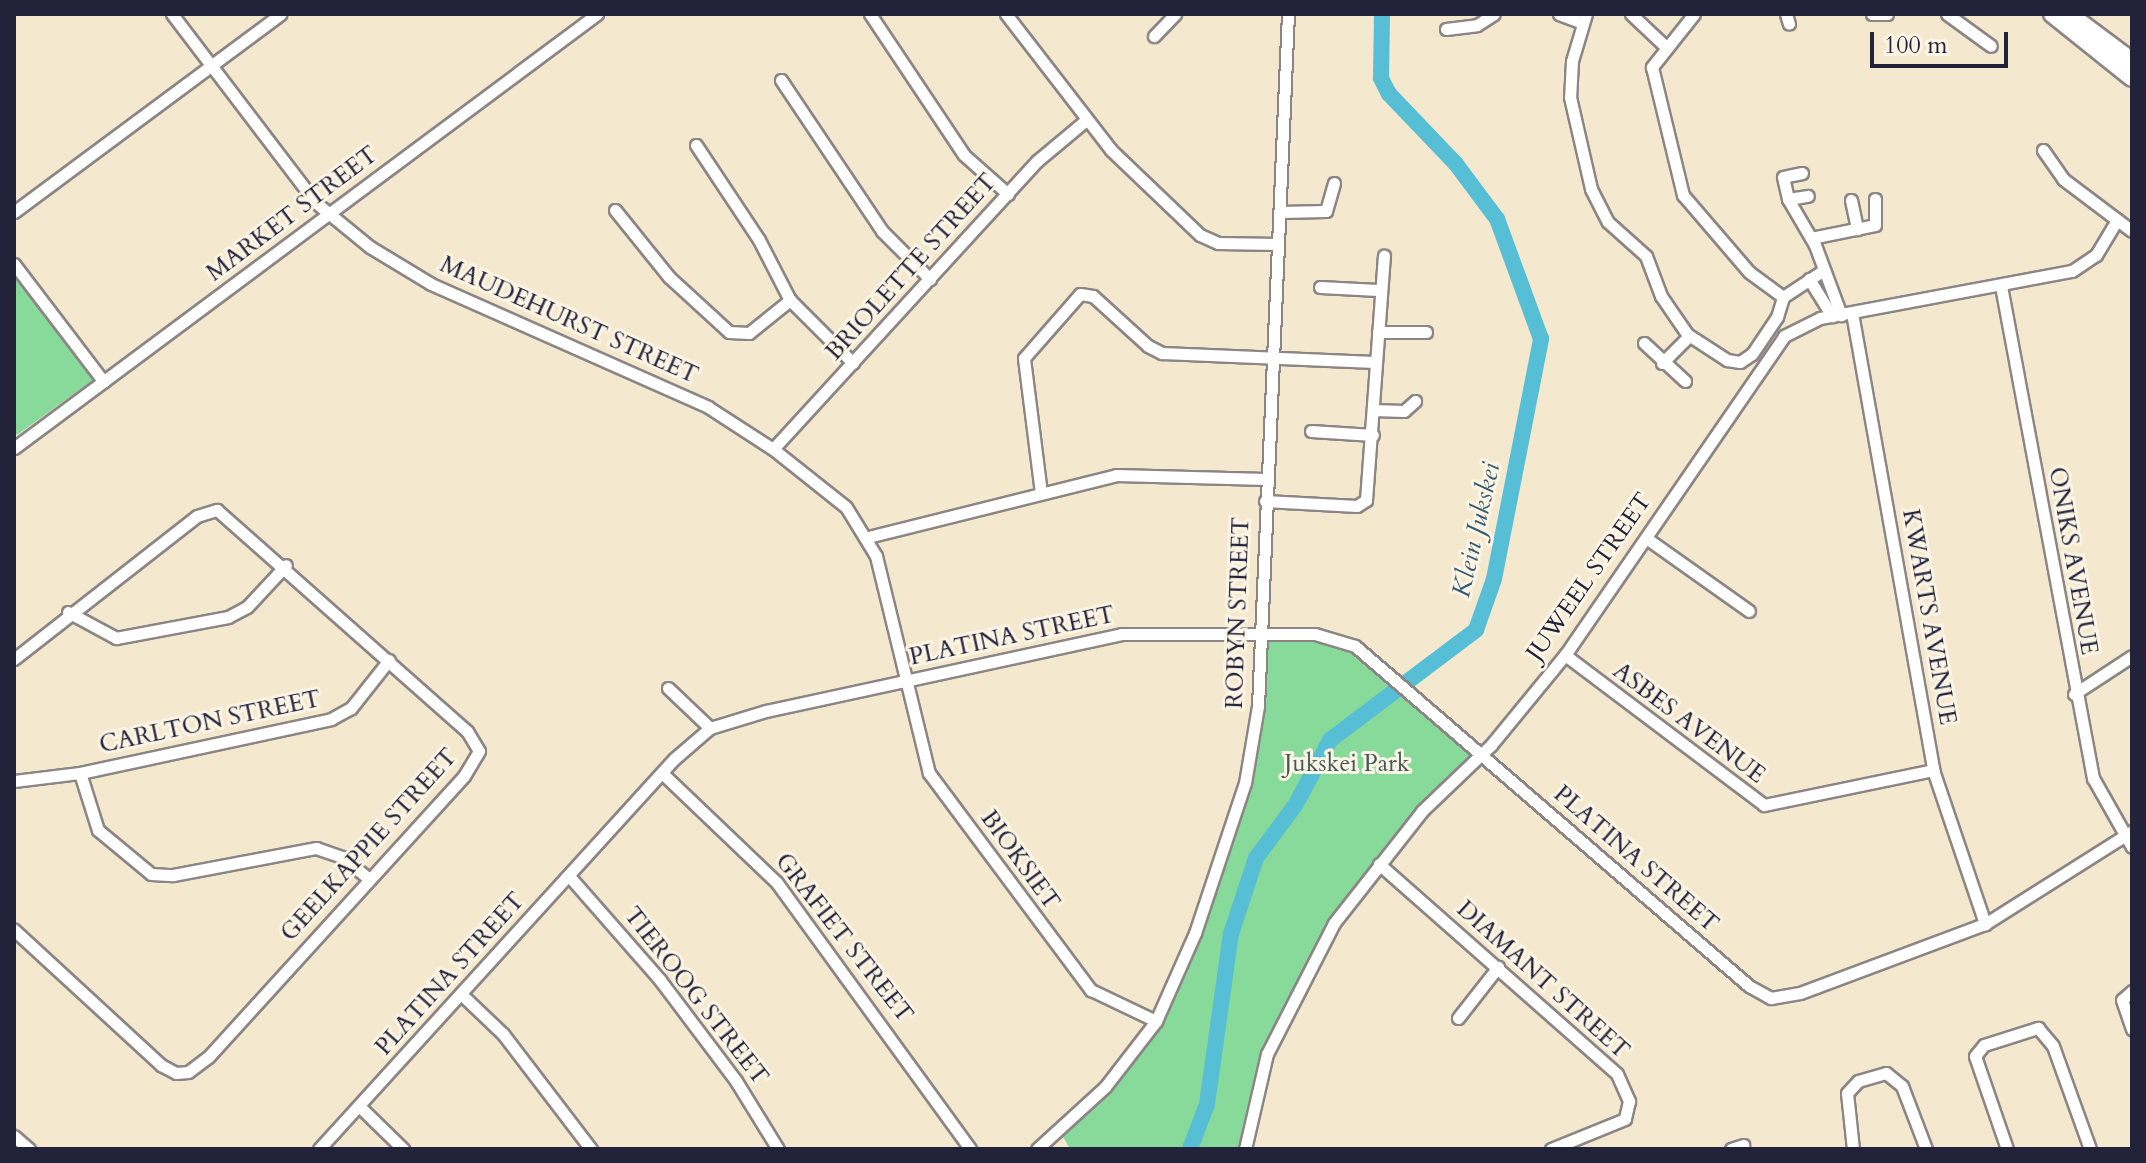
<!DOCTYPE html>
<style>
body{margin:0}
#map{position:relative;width:2146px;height:1163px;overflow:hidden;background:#f4e9cf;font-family:Cardo,serif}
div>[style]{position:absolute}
.green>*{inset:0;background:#88da9a}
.river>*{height:16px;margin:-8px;padding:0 8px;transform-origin:8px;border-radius:8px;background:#57bfd5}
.roads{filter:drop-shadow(2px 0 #8b8685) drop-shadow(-2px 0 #8b8685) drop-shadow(0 2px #8b8685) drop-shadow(0 -2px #8b8685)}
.minor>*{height:11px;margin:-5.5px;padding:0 5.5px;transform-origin:5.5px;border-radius:5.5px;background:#fff}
.secondary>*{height:16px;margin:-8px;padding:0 8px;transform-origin:8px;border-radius:8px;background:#fff}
span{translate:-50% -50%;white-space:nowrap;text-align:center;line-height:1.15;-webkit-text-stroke:6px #fcf5e5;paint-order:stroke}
.street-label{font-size:24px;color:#22223b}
.park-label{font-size:24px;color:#415958}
.water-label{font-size:26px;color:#355971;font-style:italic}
.frame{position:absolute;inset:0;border:16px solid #22223b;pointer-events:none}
.scale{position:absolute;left:1870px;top:32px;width:138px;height:36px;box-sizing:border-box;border:4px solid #22223b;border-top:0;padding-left:10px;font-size:24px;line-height:28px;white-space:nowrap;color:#22223b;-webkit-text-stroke:6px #fcf5e5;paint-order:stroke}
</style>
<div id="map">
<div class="green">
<i style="clip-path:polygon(14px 276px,93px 380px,17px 435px,14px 431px)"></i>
<i style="clip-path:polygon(1264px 633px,1335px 636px,1483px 755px,1380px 866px,1327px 939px,1281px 1022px,1246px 1149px,1070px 1149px,1062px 1135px,1106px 1094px,1157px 1025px,1246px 798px)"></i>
</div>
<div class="river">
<i style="left:1190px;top:1149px;width:48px;rotate:-69.3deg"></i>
<i style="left:1207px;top:1104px;width:172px;rotate:-82deg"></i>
<i style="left:1231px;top:934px;width:80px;rotate:-71.8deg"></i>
<i style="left:1256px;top:858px;width:67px;rotate:-53.5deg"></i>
<i style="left:1296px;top:804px;width:72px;rotate:-62deg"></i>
<i style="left:1330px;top:740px;width:183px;rotate:-37deg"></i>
<i style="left:1476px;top:630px;width:54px;rotate:-70.6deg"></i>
<i style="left:1494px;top:579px;width:245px;rotate:-78.9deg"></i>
<i style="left:1541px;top:339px;width:128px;rotate:-110.1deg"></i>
<i style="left:1497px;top:219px;width:69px;rotate:-126.7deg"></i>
<i style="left:1456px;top:164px;width:97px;rotate:-133.7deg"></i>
<i style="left:1389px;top:94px;width:18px;rotate:-117deg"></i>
<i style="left:1381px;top:78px;width:64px;rotate:-89.1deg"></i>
</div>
<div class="roads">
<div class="minor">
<i style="left:172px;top:14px;width:236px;rotate:52.7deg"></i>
<i style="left:315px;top:202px;width:71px;rotate:39.3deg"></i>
<i style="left:370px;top:247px;width:71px;rotate:31.2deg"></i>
<i style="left:431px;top:284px;width:303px;rotate:23.9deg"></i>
<i style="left:708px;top:407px;width:77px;rotate:32.9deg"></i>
<i style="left:773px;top:449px;width:93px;rotate:38.5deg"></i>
<i style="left:846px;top:507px;width:57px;rotate:58.5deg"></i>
<i style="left:876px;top:556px;width:223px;rotate:76.3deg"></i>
<i style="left:929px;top:773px;width:271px;rotate:53.3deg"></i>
<i style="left:1091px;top:990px;width:72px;rotate:25.5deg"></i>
<i style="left:870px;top:14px;width:169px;rotate:56.3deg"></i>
<i style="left:964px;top:155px;width:59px;rotate:41.6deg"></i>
<i style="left:1006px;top:14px;width:172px;rotate:52.3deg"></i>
<i style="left:1111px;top:150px;width:123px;rotate:43.7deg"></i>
<i style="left:1200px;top:235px;width:20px;rotate:24deg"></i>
<i style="left:1218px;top:243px;width:60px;rotate:1deg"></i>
<i style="left:1559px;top:14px;width:25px;rotate:21deg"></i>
<i style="left:1586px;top:14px;width:49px;rotate:106.6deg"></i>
<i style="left:1572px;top:61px;width:36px;rotate:93deg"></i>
<i style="left:1570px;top:97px;width:94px;rotate:77.1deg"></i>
<i style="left:1591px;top:189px;width:37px;rotate:63deg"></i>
<i style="left:1608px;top:222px;width:51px;rotate:41.8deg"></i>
<i style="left:1646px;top:256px;width:43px;rotate:69.4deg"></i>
<i style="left:1661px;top:296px;width:46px;rotate:55.6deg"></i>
<i style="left:1687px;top:334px;width:48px;rotate:33deg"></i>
<i style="left:1727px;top:360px;width:13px;rotate:9deg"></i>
<i style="left:1740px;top:362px;width:14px;rotate:-34deg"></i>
<i style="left:1752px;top:354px;width:45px;rotate:-56deg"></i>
<i style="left:1777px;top:317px;width:21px;rotate:-73deg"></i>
<i style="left:1631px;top:14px;width:48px;rotate:43.3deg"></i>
<i style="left:1694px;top:14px;width:68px;rotate:128.4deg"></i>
<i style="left:1652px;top:67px;width:132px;rotate:76.4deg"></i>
<i style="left:1683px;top:195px;width:101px;rotate:49.4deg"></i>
<i style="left:1749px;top:272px;width:42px;rotate:36.3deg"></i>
<i style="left:1786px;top:14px;width:10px;rotate:73deg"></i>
<i style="left:1872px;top:14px;width:15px"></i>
<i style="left:1947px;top:14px;width:54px;rotate:36deg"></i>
<i style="left:1446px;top:29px;width:31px;rotate:-7deg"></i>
<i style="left:1477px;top:25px;width:20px;rotate:-33deg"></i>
<i style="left:1154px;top:36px;width:30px;rotate:-46deg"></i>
<i style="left:781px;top:80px;width:182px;rotate:56.2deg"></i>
<i style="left:882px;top:231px;width:68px;rotate:45deg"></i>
<i style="left:696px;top:145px;width:114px;rotate:56.4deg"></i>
<i style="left:759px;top:240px;width:68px;rotate:62.7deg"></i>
<i style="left:790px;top:300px;width:89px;rotate:45deg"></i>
<i style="left:2043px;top:150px;width:35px;rotate:55deg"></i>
<i style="left:2063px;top:179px;width:86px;rotate:37deg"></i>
<i style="left:1802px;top:173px;width:19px;rotate:168deg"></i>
<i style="left:1783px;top:177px;width:23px;rotate:77deg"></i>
<i style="left:1788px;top:199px;width:53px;rotate:59.6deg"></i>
<i style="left:1815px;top:245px;width:75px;rotate:69.6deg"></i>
<i style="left:1788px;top:199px;width:20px;rotate:-9deg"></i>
<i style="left:1851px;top:200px;width:30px;rotate:78deg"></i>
<i style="left:615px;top:210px;width:86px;rotate:51.1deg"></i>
<i style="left:669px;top:277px;width:81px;rotate:42.5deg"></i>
<i style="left:729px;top:332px;width:20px;rotate:3deg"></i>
<i style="left:749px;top:333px;width:53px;rotate:-38.8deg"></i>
<i style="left:14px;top:212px;width:332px;rotate:-36.6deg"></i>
<i style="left:1279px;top:212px;width:47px;rotate:-1.2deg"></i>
<i style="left:1326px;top:211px;width:29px;rotate:-74deg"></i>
<i style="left:1811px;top:238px;width:65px;rotate:-11.5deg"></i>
<i style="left:1875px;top:225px;width:26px;rotate:-90deg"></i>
<i style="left:14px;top:264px;width:148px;rotate:52.7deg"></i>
<i style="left:1809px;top:279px;width:44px;rotate:58.1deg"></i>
<i style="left:2001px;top:286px;width:501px;rotate:79.41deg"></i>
<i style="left:2093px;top:778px;width:79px;rotate:60.5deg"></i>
<i style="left:1320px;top:287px;width:58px;rotate:3deg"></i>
<i style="left:1783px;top:297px;width:49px;rotate:-33.4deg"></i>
<i style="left:1852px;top:313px;width:464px;rotate:79.9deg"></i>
<i style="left:1933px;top:770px;width:163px;rotate:71.3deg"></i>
<i style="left:1378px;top:332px;width:48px"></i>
<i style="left:1644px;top:343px;width:56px;rotate:42.8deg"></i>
<i style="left:1662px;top:363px;width:38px;rotate:-45deg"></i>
<i style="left:1373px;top:410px;width:31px;rotate:2deg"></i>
<i style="left:1404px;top:411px;width:15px;rotate:-42deg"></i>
<i style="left:1311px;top:431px;width:62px;rotate:3.7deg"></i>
<i style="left:14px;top:448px;width:727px;rotate:-36.66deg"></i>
<i style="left:773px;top:449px;width:391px;rotate:-47.5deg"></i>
<i style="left:1037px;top:161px;width:64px;rotate:-39.9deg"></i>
<i style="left:1041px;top:493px;width:136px;rotate:-97.2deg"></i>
<i style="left:1024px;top:358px;width:85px;rotate:-48.8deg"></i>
<i style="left:1080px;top:294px;width:13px;rotate:9deg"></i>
<i style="left:1093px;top:296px;width:74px;rotate:42.3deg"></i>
<i style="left:1148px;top:346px;width:16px;rotate:27deg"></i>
<i style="left:1162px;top:353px;width:213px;rotate:2.4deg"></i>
<i style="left:1265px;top:501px;width:92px;rotate:3.1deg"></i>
<i style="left:1357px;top:506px;width:11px;rotate:-34deg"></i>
<i style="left:1366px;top:500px;width:245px;rotate:-85.8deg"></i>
<i style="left:868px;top:537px;width:256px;rotate:-14deg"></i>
<i style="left:1116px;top:475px;width:150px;rotate:1.5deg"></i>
<i style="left:1646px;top:538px;width:126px;rotate:35.3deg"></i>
<i style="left:68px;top:612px;width:55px;rotate:28.4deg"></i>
<i style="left:116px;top:638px;width:114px;rotate:-10.6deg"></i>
<i style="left:228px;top:617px;width:21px;rotate:-28deg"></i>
<i style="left:247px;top:607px;width:57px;rotate:-47.1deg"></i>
<i style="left:1565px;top:655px;width:249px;rotate:37deg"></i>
<i style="left:1764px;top:805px;width:173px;rotate:-11.7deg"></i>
<i style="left:14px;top:659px;width:232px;rotate:-38deg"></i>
<i style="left:197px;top:516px;width:21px;rotate:-17deg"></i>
<i style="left:217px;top:510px;width:334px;rotate:41.5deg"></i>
<i style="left:467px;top:731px;width:23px;rotate:59deg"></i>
<i style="left:479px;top:751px;width:29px;rotate:121deg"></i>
<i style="left:464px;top:776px;width:380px;rotate:132.3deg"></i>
<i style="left:208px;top:1057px;width:25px;rotate:143deg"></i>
<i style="left:188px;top:1072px;width:12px;rotate:175deg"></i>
<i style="left:176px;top:1073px;width:17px;rotate:-152deg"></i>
<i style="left:161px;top:1065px;width:200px;rotate:-137.4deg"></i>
<i style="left:668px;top:688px;width:58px;rotate:43.6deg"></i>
<i style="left:2074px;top:694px;width:69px;rotate:-33.2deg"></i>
<i style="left:80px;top:773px;width:60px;rotate:72.5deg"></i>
<i style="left:98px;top:830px;width:69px;rotate:39.7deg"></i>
<i style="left:151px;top:874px;width:22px;rotate:3deg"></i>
<i style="left:173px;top:875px;width:146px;rotate:-10.7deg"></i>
<i style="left:316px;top:848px;width:28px;rotate:19deg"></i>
<i style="left:342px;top:857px;width:35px;rotate:39deg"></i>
<i style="left:662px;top:773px;width:159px;rotate:43.7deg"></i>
<i style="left:777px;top:883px;width:329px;rotate:54deg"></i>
<i style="left:14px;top:781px;width:66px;rotate:-6.9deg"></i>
<i style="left:80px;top:773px;width:257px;rotate:-12.1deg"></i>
<i style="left:331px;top:719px;width:23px;rotate:-29deg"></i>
<i style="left:351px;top:708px;width:61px;rotate:-51.6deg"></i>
<i style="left:1379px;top:864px;width:317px;rotate:41.4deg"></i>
<i style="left:1617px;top:1074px;width:30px;rotate:66deg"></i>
<i style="left:1629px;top:1101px;width:18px;rotate:103deg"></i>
<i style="left:1625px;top:1119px;width:80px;rotate:157.9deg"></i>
<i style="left:569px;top:876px;width:138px;rotate:48.8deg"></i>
<i style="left:660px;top:980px;width:126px;rotate:53deg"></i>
<i style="left:736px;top:1081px;width:80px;rotate:58.3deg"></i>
<i style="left:2132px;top:991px;width:13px;rotate:138deg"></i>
<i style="left:2122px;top:1000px;width:31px;rotate:71deg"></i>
<i style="left:461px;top:994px;width:58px;rotate:43.6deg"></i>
<i style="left:503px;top:1034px;width:145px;rotate:52.6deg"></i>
<i style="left:1458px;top:1018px;width:65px;rotate:-51.9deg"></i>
<i style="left:359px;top:1106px;width:62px;rotate:44.3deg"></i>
<i style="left:14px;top:1136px;width:20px;rotate:41deg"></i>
<i style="left:319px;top:1149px;width:527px;rotate:-47.69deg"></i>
<i style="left:674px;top:759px;width:48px;rotate:-40.7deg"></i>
<i style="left:710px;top:728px;width:59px;rotate:-16.9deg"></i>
<i style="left:766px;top:711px;width:363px;rotate:-12.2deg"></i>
<i style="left:1121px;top:634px;width:194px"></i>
<i style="left:1315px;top:634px;width:42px;rotate:16.7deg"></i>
<i style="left:1355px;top:646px;width:520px;rotate:40.79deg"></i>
<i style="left:1749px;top:986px;width:25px;rotate:29deg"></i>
<i style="left:1771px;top:998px;width:29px;rotate:-10deg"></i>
<i style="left:1800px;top:993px;width:197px;rotate:-20.5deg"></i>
<i style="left:1985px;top:924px;width:174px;rotate:-32.3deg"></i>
<i style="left:1037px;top:1149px;width:92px;rotate:-42.4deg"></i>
<i style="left:1105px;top:1087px;width:83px;rotate:-52.3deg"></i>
<i style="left:1156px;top:1021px;width:96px;rotate:-66.1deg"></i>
<i style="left:1195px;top:933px;width:158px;rotate:-71.6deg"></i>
<i style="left:1245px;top:783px;width:78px;rotate:-80.4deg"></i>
<i style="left:1258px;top:706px;width:693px;rotate:-87.52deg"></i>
<i style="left:1245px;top:1149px;width:98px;rotate:-77deg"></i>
<i style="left:1267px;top:1054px;width:147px;rotate:-62.9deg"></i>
<i style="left:1334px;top:923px;width:142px;rotate:-51.8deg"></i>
<i style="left:1422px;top:811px;width:95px;rotate:-43.7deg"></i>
<i style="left:1491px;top:745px;width:117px;rotate:-50.6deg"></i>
<i style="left:1565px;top:655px;width:387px;rotate:-55.5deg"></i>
<i style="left:1784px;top:336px;width:40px;rotate:-26.6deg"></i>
<i style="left:1820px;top:318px;width:256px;rotate:-10.6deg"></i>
<i style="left:2072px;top:271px;width:29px;rotate:-34deg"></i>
<i style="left:2096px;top:255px;width:41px;rotate:-59deg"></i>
<i style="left:1731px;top:1149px;width:13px;rotate:-18deg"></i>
<i style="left:1853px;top:1149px;width:56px;rotate:-96.1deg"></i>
<i style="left:1847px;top:1093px;width:16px;rotate:-47deg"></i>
<i style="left:1858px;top:1081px;width:29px;rotate:-16deg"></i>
<i style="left:1886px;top:1073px;width:21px;rotate:39deg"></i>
<i style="left:1902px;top:1086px;width:67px;rotate:69.1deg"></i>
<i style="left:2007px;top:1149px;width:98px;rotate:-109deg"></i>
<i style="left:1975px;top:1056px;width:14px;rotate:-51deg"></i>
<i style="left:1984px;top:1045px;width:57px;rotate:-17.5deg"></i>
<i style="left:2038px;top:1028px;width:23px;rotate:50deg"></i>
<i style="left:2053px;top:1046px;width:109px;rotate:70.2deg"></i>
</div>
<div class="secondary">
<i style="left:2052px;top:14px;width:102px;rotate:38.7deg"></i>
<i style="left:2069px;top:14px;width:79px;rotate:36.7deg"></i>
</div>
</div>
<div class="street-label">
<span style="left:292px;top:214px;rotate:-37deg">MARKET STREET</span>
<span style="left:911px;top:267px;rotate:-48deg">BRIOLETTE STREET</span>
<span style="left:569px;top:320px;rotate:24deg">MAUDEHURST STREET</span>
<span style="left:2073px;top:561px;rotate:80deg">ONIKS AVENUE</span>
<span style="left:1589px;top:577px;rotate:-55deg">JUWEEL STREET</span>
<span style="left:1238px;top:613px;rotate:-88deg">ROBYN STREET</span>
<span style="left:1929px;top:617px;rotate:80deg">KWARTS AVENUE</span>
<span style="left:1012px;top:636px;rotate:-12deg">PLATINA STREET</span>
<span style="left:210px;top:722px;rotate:-12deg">CARLTON STREET</span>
<span style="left:1689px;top:723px;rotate:37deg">ASBES AVENUE</span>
<span style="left:369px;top:845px;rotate:-48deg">GEELKAPPIE STREET</span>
<span style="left:1636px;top:859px;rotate:41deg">PLATINA STREET</span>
<span style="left:1020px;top:860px;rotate:54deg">BIOKSIET</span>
<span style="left:844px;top:938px;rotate:52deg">GRAFIET STREET</span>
<span style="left:450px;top:974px;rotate:-48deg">PLATINA STREET</span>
<span style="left:1543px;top:980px;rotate:42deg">DIAMANT STREET</span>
<span style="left:696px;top:996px;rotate:52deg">TIEROOG STREET</span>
</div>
<div class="park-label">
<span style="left:1347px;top:764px">Jukskei Park</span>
</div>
<div class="water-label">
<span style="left:1476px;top:530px;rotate:-77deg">Klein Jukskei</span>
</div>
<div class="frame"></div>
<div class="scale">100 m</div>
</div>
